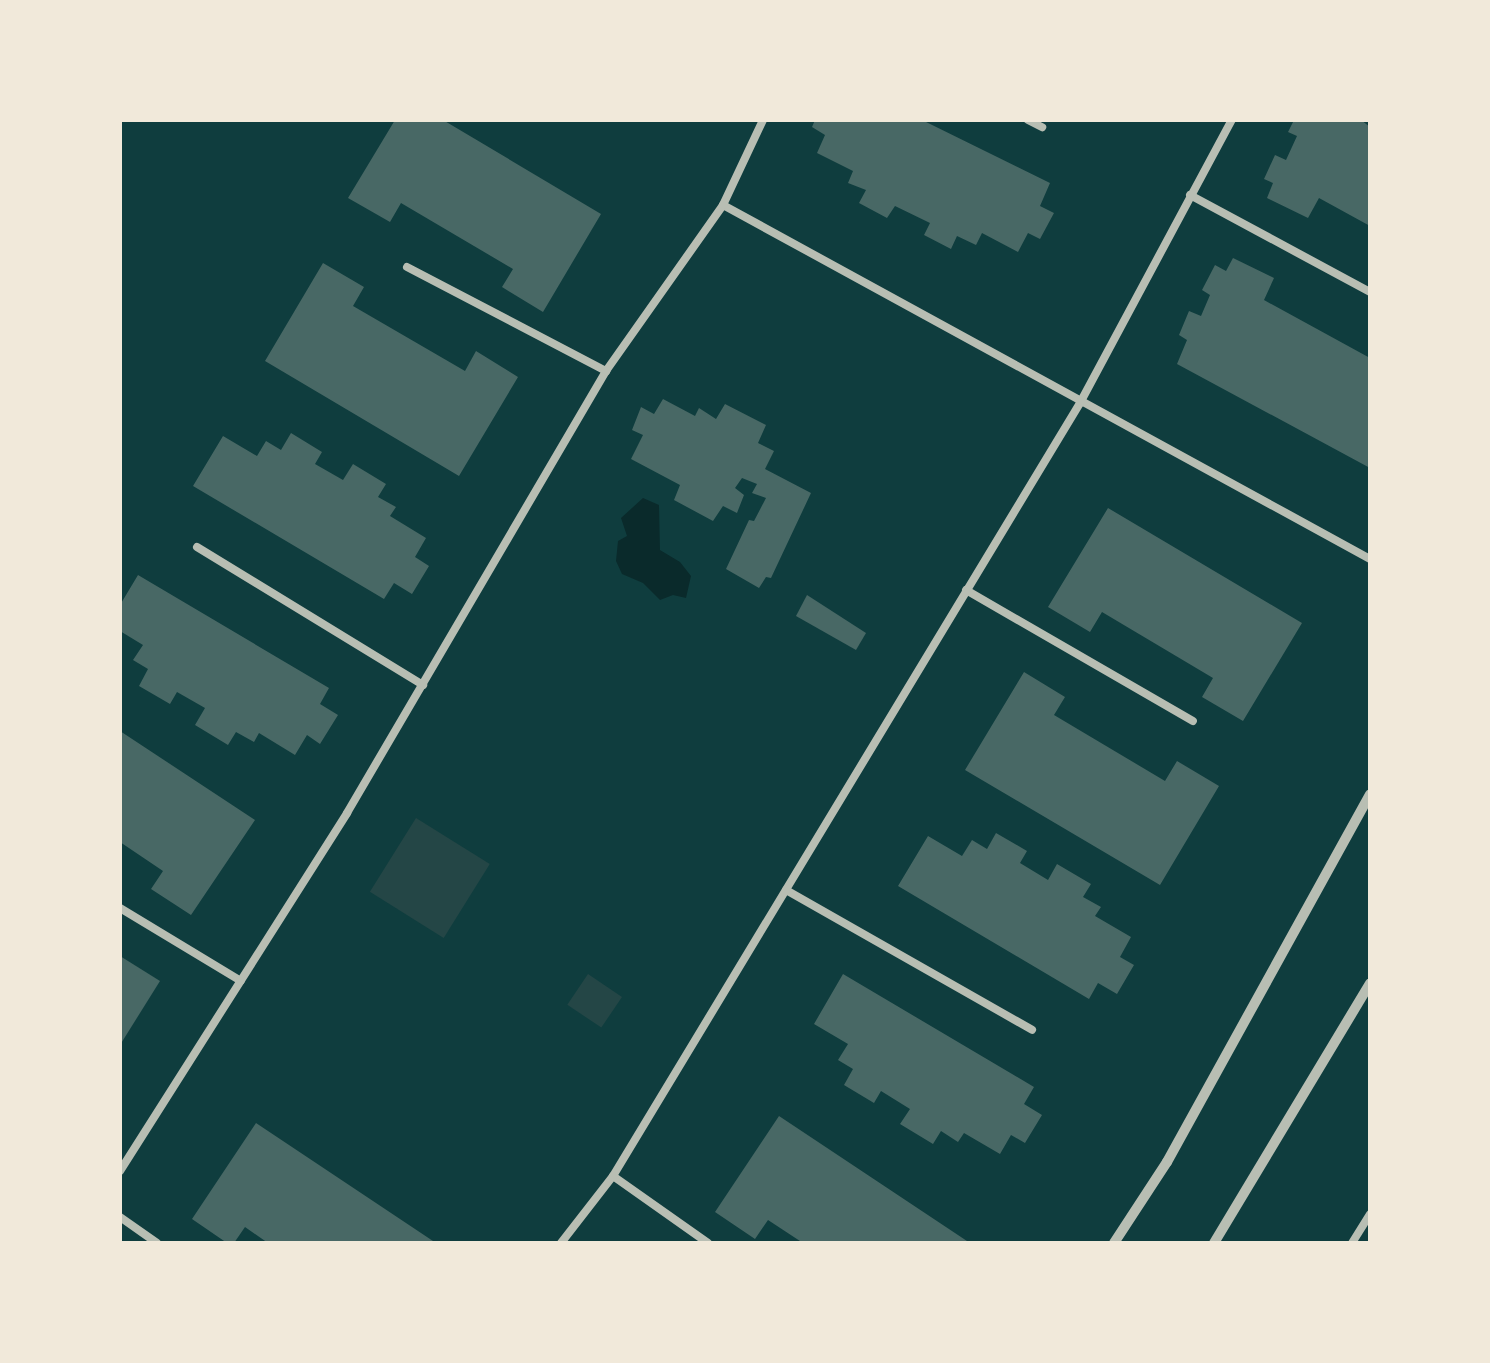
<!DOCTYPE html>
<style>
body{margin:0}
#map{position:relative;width:1490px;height:1363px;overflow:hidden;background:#0f3d3e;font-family:"Fira Sans",sans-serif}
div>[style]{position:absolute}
.green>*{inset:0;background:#244646;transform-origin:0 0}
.water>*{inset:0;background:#0a2a2b}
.building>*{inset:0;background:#486865}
.service>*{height:8px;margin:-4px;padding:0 4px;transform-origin:4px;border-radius:4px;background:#b8beb3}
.minor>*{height:10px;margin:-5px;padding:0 5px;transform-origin:5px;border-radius:5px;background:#b8beb3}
span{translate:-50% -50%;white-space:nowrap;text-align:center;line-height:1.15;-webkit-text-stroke:8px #f1e9da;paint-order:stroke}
.frame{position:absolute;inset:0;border:122px solid #f1e9da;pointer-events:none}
</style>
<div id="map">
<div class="green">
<i style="left:416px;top:818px;width:87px;height:87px;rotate:32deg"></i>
<i style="left:588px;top:974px;width:41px;height:37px;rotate:34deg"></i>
</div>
<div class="water">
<i style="clip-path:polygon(643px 498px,659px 505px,660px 550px,680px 562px,691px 576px,686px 598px,673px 595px,660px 600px,643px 583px,622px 574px,616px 561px,618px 541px,627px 536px,621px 518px)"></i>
</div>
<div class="building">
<i style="clip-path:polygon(395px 120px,443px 120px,601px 214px,543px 312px,502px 287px,513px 269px,401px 203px,390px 222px,348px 198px)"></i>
<i style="clip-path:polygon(815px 120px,922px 120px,1050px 183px,1040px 206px,1054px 213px,1040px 239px,1028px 233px,1018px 252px,982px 233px,976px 245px,957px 236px,951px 249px,924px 235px,930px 223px,895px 206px,887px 218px,859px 203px,866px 190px,848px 183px,853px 171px,817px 153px,825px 135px,812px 127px)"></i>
<i style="clip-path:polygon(1294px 120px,1361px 120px,1370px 127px,1370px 226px,1319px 198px,1308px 218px,1267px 198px,1273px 183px,1264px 179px,1275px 155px,1286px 160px,1297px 136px,1288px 132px)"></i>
<i style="clip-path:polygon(1233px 258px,1274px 278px,1264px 300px,1370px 358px,1370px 468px,1177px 364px,1187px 340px,1179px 335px,1189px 311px,1201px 316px,1210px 295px,1202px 290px,1215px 265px,1226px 271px)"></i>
<i style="clip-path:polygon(323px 263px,364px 287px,353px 306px,465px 371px,476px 351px,518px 377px,459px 476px,265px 361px)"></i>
<i style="clip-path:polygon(663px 399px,695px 416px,699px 408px,716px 419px,725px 404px,766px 425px,758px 443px,774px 451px,765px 469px,811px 493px,771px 578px,766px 577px,759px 588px,726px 569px,749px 520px,754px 521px,766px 498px,752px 493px,757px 484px,742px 478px,735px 488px,744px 495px,737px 513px,723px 506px,713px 521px,674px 500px,680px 485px,631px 459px,643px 435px,632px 430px,641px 407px,654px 414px)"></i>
<i style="clip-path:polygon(291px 433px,322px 452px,315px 464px,343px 480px,353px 464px,386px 484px,378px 497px,396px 507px,390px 516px,426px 538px,415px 557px,429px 566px,412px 594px,394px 583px,384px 599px,193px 486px,223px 436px,257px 456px,266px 441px,281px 450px)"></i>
<i style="clip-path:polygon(1108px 508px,1302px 623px,1243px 721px,1202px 697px,1213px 678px,1102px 612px,1090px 632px,1048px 607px)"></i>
<i style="clip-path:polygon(138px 575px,329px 688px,320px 704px,338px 715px,320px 744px,307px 735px,295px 755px,259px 733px,254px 742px,236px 732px,228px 745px,195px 725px,205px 708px,177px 692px,170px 704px,139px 686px,148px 669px,133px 660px,143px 645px,120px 631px,120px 605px)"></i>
<i style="clip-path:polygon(807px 595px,866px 633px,856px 650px,796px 616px)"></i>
<i style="clip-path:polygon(1024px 672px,1065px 697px,1054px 715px,1165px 781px,1177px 761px,1219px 786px,1160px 885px,965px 770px)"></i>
<i style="clip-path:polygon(120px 731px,255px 820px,191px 915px,151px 889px,163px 871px,120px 842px)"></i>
<i style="clip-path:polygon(996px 833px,1027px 851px,1020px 863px,1048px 880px,1057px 864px,1091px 884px,1083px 897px,1101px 907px,1095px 916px,1131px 937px,1120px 957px,1134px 965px,1117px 994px,1098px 983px,1089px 999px,898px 886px,928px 836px,962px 856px,972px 840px,987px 849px)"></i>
<i style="clip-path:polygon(120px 956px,160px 981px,120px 1045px)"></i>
<i style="clip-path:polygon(843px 974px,1034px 1087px,1024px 1104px,1042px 1115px,1025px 1143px,1011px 1135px,1000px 1154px,964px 1133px,958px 1142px,941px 1131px,933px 1144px,900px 1124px,910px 1109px,881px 1091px,874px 1103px,844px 1085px,853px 1069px,838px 1060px,848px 1044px,814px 1024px)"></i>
<i style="clip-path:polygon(779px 1116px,970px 1243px,803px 1243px,768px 1220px,755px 1239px,715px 1212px)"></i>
<i style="clip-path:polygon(256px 1123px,436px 1243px,268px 1243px,245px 1227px,234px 1243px,227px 1243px,192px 1219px)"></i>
</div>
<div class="service">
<i style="left:1028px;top:120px;width:16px;rotate:27deg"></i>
<i style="left:1190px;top:195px;width:204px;rotate:28.3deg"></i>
<i style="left:723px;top:205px;width:738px;rotate:28.68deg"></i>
<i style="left:407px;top:267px;width:225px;rotate:27.6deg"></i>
<i style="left:197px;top:547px;width:265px;rotate:31.4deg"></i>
<i style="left:966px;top:590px;width:262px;rotate:30deg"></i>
<i style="left:786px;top:890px;width:283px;rotate:29.6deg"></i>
<i style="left:120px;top:908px;width:141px;rotate:31.1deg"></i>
<i style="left:120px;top:1171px;width:424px;rotate:-57.6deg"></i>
<i style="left:347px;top:813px;width:512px;rotate:-59.63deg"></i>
<i style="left:606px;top:371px;width:203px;rotate:-54.8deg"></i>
<i style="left:723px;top:205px;width:94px;rotate:-64.8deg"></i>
<i style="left:613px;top:1176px;width:116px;rotate:35.2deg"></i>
<i style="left:120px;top:1217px;width:45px;rotate:35.1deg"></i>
<i style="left:561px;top:1243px;width:85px;rotate:-52.2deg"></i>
<i style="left:613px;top:1176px;width:903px;rotate:-58.86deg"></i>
<i style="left:1080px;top:403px;width:321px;rotate:-61.8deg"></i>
<i style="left:1352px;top:1243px;width:34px;rotate:-58deg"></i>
</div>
<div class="minor">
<i style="left:1114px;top:1243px;width:97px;rotate:-56.8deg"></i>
<i style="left:1167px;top:1162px;width:420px;rotate:-61.1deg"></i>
<i style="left:1214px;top:1243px;width:303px;rotate:-59deg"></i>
</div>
<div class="frame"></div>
</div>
